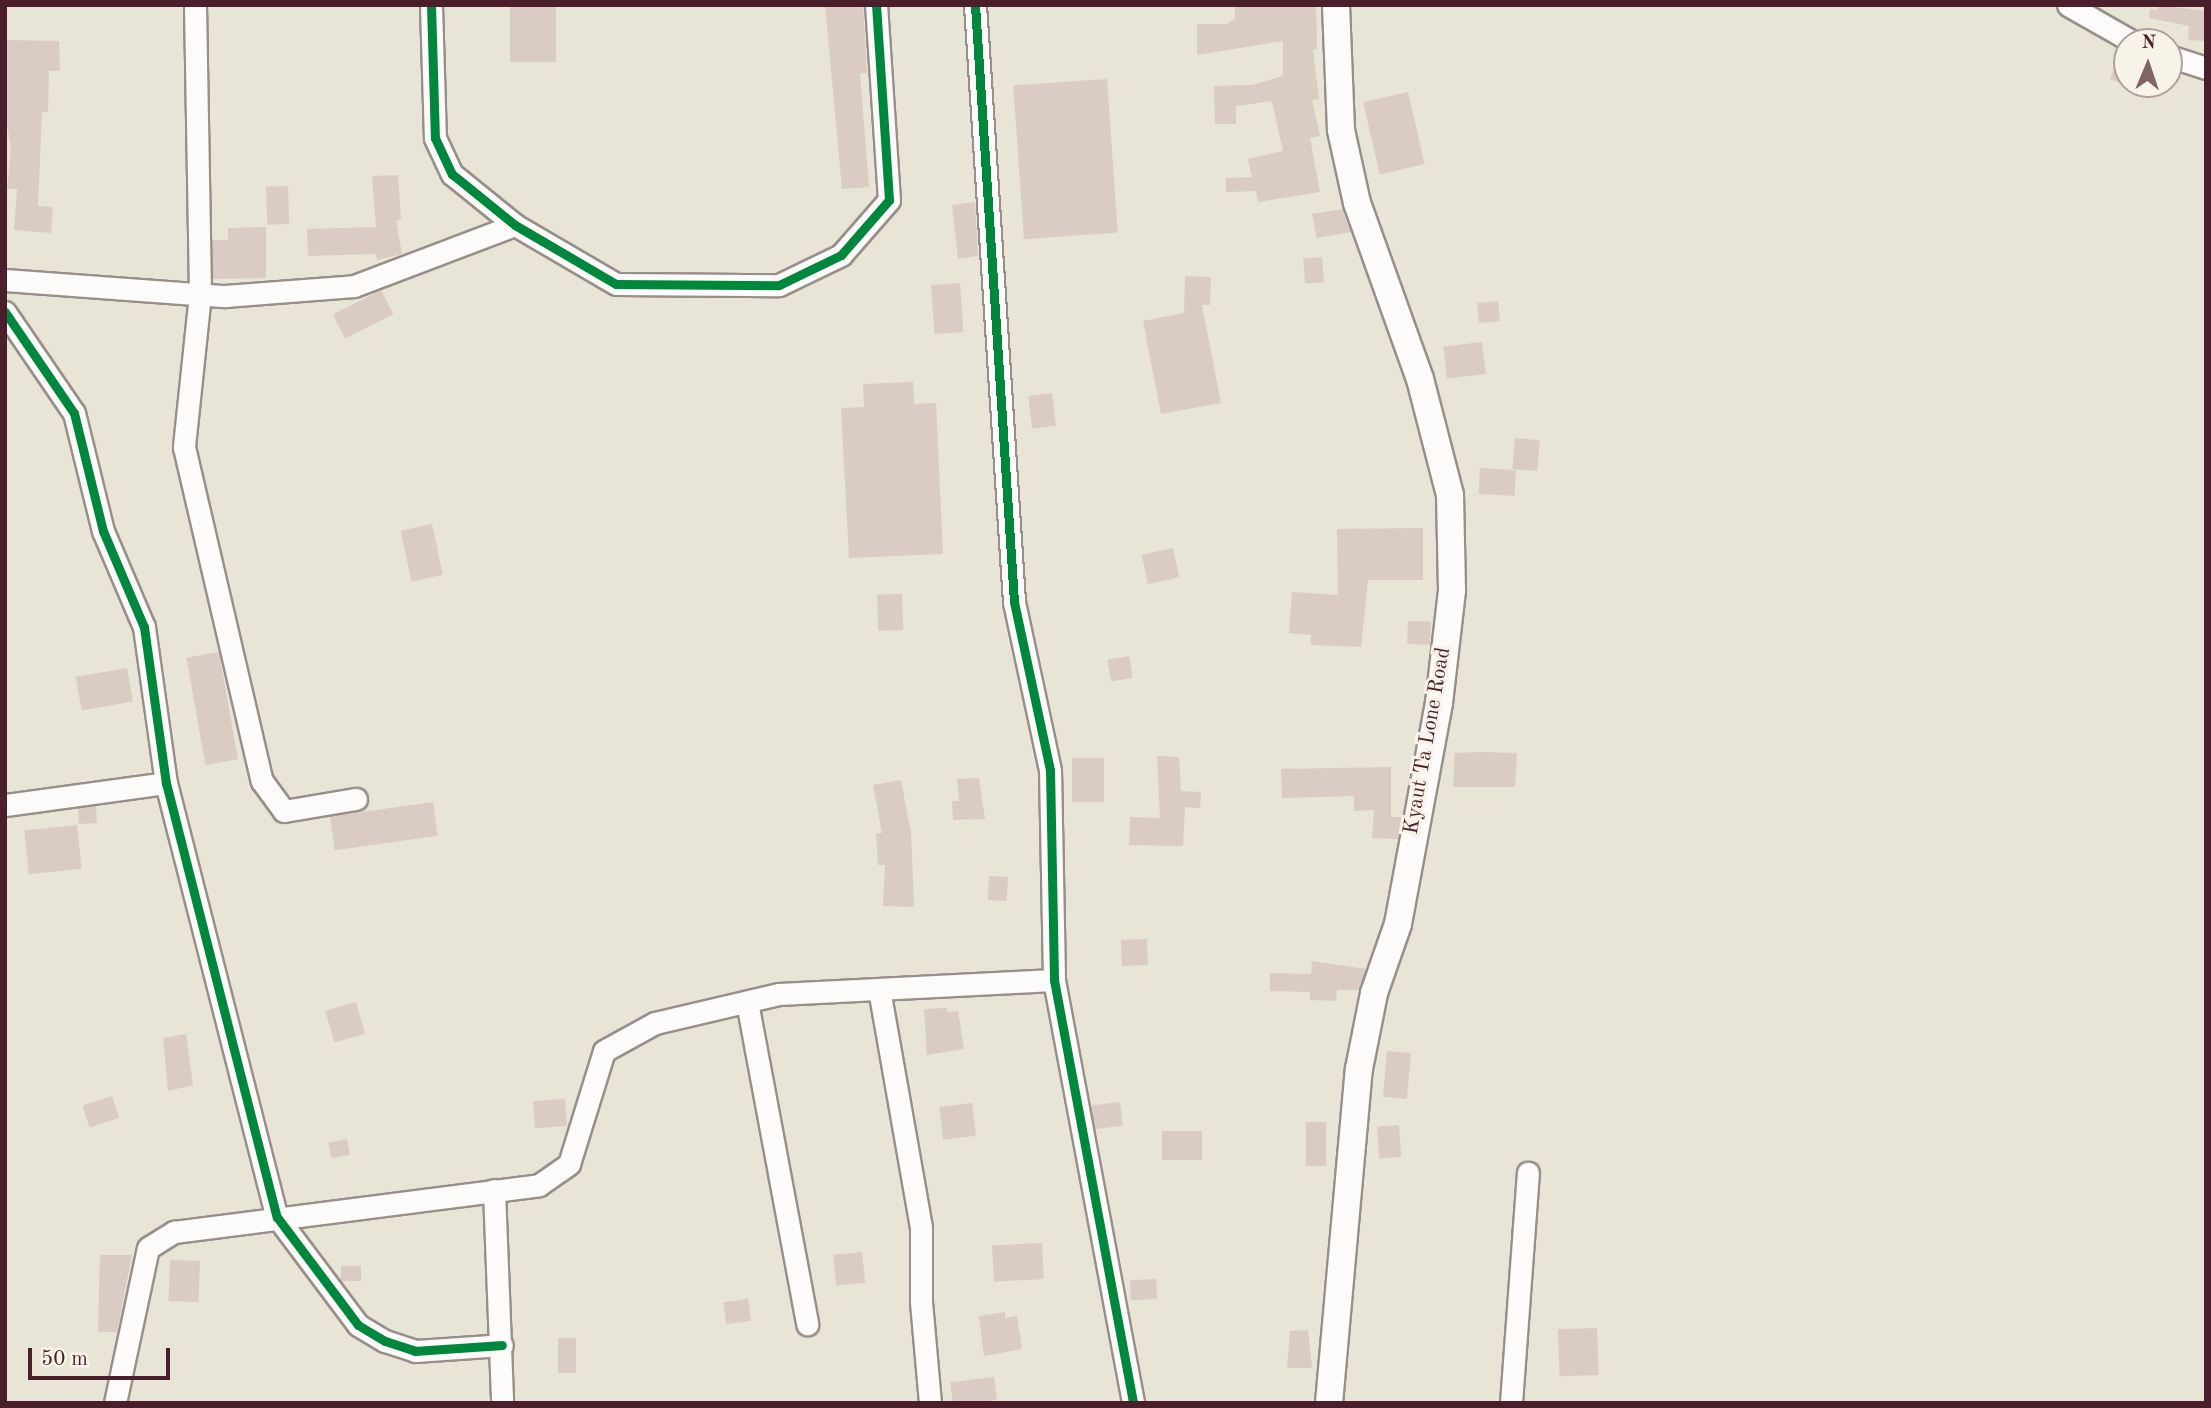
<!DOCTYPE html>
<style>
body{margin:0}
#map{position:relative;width:2211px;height:1408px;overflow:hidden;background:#e8e4d6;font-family:"Old Standard TT",serif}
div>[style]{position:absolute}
.building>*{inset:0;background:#dacbc4;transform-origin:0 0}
.roads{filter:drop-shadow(2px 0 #988f8a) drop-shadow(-2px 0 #988f8a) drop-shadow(0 2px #988f8a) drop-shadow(0 -2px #988f8a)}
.minor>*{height:21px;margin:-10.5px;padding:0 10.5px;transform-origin:10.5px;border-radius:10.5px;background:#fcfbf9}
.major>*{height:26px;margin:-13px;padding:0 13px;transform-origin:13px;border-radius:13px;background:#fcfbf9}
.cycleway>*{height:9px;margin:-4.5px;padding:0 4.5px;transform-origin:4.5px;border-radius:4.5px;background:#00873e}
span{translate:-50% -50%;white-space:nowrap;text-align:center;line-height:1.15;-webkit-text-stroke:6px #f7f3e8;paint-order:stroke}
.street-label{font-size:21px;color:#4a1f2b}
.frame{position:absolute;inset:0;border:7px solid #4a1f2b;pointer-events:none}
.north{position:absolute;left:2113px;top:28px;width:70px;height:70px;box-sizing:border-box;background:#f7f3e8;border:2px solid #b29e9c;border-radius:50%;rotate:2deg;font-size:19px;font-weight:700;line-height:28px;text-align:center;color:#4a1f2b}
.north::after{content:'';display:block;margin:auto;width:24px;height:32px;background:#816467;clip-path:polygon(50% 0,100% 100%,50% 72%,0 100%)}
.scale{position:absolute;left:28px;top:1348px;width:142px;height:32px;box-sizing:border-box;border:4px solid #4a1f2b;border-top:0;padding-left:9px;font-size:21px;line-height:24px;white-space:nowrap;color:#4a1f2b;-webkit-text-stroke:5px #f7f3e8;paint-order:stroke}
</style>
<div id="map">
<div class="building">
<i style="left:510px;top:5px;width:46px;height:57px"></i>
<i style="clip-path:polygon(825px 5px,863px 5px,867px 73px,860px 74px,869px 187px,842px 189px)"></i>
<i style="clip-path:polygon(1235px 5px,1316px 5px,1317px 49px,1313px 50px,1319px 99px,1312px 100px,1320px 136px,1310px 138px,1320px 192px,1258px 202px,1256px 191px,1226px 192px,1226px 178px,1252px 177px,1248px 159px,1283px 151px,1272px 101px,1236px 106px,1236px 124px,1215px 124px,1214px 86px,1252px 85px,1283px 76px,1283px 41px,1197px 55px,1197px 24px,1227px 24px,1235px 19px)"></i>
<i style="clip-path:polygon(2158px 5px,2206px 11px,2206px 41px,2188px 40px,2189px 26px,2149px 18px,2150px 9px,2158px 10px)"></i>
<i style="clip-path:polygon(5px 40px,59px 41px,60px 71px,49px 71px,48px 112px,42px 112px,38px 206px,53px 207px,51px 233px,14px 230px,17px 189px,7px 189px,11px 149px,5px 112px)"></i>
<i style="clip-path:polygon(2121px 50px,2127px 54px,2127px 85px,2110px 79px)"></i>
<i style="left:1107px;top:79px;width:154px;height:94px;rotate:86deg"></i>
<i style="left:1408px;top:92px;width:74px;height:46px;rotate:77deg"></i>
<i style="clip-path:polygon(398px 175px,401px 219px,396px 220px,402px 254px,377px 260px,376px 254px,308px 256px,307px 229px,376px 227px,372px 176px)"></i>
<i style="left:288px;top:186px;width:38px;height:22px;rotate:88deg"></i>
<i style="clip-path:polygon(975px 202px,978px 256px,958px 259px,952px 205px)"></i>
<i style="clip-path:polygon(1342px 209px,1351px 232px,1317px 238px,1312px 214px)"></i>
<i style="clip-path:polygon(266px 227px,266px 278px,213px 279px,212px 240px,228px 240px,228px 228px)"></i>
<i style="left:1322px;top:257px;width:25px;height:19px;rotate:85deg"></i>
<i style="clip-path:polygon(1185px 276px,1211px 277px,1210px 305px,1202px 305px,1221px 403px,1161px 414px,1143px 321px,1184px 313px)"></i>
<i style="left:960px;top:283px;width:49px;height:29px;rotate:86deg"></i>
<i style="left:381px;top:290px;width:27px;height:54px;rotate:63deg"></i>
<i style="left:1498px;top:301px;width:20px;height:21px;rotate:84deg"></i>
<i style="left:1482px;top:342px;width:32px;height:39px;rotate:83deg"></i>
<i style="clip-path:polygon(913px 382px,914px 404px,936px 403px,943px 554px,849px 558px,841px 408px,864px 407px,863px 384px)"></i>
<i style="left:1052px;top:393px;width:33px;height:24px;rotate:83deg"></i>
<i style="left:1515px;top:438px;width:25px;height:31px;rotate:5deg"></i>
<i style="left:1480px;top:468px;width:36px;height:26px;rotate:3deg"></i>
<i style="left:432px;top:524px;width:52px;height:32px;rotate:78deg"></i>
<i style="clip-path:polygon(1423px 528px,1423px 580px,1368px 580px,1361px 647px,1311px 645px,1311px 635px,1289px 633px,1292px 592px,1338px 595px,1337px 529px)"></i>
<i style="left:1173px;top:548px;width:30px;height:32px;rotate:78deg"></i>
<i style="left:902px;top:594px;width:36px;height:25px;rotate:88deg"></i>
<i style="left:1408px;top:621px;width:23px;height:23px;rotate:2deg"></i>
<i style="left:219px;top:652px;width:109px;height:33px;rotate:80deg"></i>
<i style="left:1129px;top:656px;width:22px;height:22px;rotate:80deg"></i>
<i style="left:127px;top:668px;width:34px;height:52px;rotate:80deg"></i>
<i style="clip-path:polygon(1484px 752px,1517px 753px,1515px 787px,1453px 787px,1455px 753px)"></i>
<i style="clip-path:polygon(1157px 756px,1179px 757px,1181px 791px,1201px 792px,1200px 808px,1185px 807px,1183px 846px,1129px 845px,1130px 817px,1160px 818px)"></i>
<i style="left:1072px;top:758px;width:32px;height:44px"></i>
<i style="clip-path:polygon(1391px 767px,1391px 817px,1402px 817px,1398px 839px,1372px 838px,1374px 810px,1354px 811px,1354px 796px,1282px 798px,1281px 769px)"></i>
<i style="clip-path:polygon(979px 778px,985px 819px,953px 820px,952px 801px,959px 801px,957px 779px)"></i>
<i style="clip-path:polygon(901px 780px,911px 833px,914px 907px,883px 906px,885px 865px,878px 865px,876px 833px,882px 833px,873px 785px)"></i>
<i style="left:433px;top:802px;width:34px;height:104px;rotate:82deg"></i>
<i style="left:96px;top:806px;width:17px;height:18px;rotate:87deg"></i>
<i style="left:77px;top:825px;width:44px;height:53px;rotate:84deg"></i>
<i style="left:989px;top:876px;width:19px;height:24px;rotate:3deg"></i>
<i style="left:1147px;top:939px;width:26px;height:26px;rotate:88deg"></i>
<i style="clip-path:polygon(1312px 961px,1366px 969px,1358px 990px,1337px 990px,1336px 1001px,1310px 1000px,1310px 992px,1270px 991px,1270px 973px,1311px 974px)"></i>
<i style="left:356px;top:1002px;width:33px;height:32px;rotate:74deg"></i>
<i style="clip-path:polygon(947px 1008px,947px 1012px,958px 1011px,964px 1049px,927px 1055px,924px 1009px)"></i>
<i style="clip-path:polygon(186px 1034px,193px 1085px,168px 1091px,163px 1038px)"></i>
<i style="left:1387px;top:1051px;width:24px;height:46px;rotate:5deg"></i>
<i style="left:112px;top:1096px;width:23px;height:31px;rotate:72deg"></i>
<i style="left:565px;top:1099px;width:27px;height:32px;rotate:86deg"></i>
<i style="left:1120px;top:1102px;width:24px;height:29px;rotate:83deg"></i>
<i style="left:972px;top:1103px;width:33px;height:33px;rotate:83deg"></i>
<i style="left:1306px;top:1122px;width:20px;height:44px"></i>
<i style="left:1399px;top:1125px;width:32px;height:22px;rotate:86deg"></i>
<i style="left:1162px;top:1131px;width:40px;height:29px"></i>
<i style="left:347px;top:1139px;width:16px;height:19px;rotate:79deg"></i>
<i style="left:1042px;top:1243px;width:36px;height:50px;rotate:87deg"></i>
<i style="left:862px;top:1252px;width:31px;height:29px;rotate:84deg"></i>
<i style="clip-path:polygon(100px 1255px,132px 1255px,117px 1332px,98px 1332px)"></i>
<i style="left:170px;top:1260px;width:30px;height:41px;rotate:2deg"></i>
<i style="left:341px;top:1266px;width:20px;height:15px"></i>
<i style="left:1156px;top:1279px;width:20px;height:26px;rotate:87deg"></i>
<i style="left:748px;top:1299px;width:22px;height:25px;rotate:82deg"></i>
<i style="clip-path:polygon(1005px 1312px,1005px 1318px,1017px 1316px,1022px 1349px,984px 1356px,979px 1316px)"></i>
<i style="left:1597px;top:1328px;width:47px;height:39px;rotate:88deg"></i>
<i style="clip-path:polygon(1308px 1330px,1312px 1368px,1287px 1368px,1290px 1331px)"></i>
<i style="left:558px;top:1338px;width:18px;height:35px"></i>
<i style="left:994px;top:1377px;width:23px;height:44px;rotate:83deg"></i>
</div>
<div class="roads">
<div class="minor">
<i style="left:195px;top:5px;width:289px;rotate:89deg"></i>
<i style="left:200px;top:294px;width:154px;rotate:96deg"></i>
<i style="left:184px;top:447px;width:343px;rotate:76.9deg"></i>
<i style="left:262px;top:781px;width:37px;rotate:54deg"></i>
<i style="left:284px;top:811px;width:73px;rotate:-9.5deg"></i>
<i style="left:431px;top:5px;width:133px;rotate:88.3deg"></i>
<i style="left:435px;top:138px;width:40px;rotate:65deg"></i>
<i style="left:452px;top:174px;width:81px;rotate:39deg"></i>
<i style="left:515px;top:225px;width:117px;rotate:30.3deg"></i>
<i style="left:616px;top:284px;width:163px;rotate:0.4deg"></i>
<i style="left:779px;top:285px;width:69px;rotate:-25.8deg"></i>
<i style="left:841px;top:255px;width:73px;rotate:-48.9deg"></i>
<i style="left:889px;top:200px;width:195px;rotate:-93.8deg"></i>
<i style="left:975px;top:5px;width:598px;rotate:86.26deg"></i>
<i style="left:1014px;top:602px;width:172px;rotate:77.9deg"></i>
<i style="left:1050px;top:770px;width:210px;rotate:88.9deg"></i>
<i style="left:1054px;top:980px;width:430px;rotate:79.4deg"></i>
<i style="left:2068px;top:5px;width:75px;rotate:29.6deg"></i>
<i style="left:2169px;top:56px;width:39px;rotate:18deg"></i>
<i style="left:5px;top:280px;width:221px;rotate:4.2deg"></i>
<i style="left:225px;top:296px;width:129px;rotate:-4.4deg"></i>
<i style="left:354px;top:286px;width:172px;rotate:-20.8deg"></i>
<i style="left:5px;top:312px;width:122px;rotate:55.7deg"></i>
<i style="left:74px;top:413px;width:122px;rotate:76.2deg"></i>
<i style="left:103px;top:531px;width:104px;rotate:66.9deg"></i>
<i style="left:144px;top:627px;width:158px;rotate:82deg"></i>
<i style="left:166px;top:783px;width:448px;rotate:75.7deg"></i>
<i style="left:277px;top:1217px;width:135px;rotate:53.1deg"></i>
<i style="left:358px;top:1325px;width:31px;rotate:31deg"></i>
<i style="left:385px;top:1341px;width:32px;rotate:18deg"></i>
<i style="left:415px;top:1351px;width:87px;rotate:-3.9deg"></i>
<i style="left:5px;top:805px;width:162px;rotate:-7.8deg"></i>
<i style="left:879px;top:989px;width:242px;rotate:80deg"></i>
<i style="left:921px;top:1227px;width:75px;rotate:90deg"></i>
<i style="left:921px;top:1302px;width:101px;rotate:84.9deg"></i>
<i style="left:747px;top:1002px;width:328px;rotate:79.4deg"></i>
<i style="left:494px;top:1190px;width:213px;rotate:87.8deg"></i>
<i style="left:115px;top:1403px;width:158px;rotate:-78deg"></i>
<i style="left:148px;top:1248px;width:31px;rotate:-32deg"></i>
<i style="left:174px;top:1232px;width:368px;rotate:-7.3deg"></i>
<i style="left:539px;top:1185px;width:37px;rotate:-35deg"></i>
<i style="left:569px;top:1164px;width:118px;rotate:-72.8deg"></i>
<i style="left:604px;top:1051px;width:58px;rotate:-28.8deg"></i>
<i style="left:655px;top:1023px;width:127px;rotate:-13.2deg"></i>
<i style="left:779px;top:994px;width:275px;rotate:-2.9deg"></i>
<i style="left:1511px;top:1403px;width:231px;rotate:-85.8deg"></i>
</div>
<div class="major">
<i style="left:1329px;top:1403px;width:335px;rotate:-84.9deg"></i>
<i style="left:1359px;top:1069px;width:77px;rotate:-78.8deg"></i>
<i style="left:1374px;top:993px;width:73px;rotate:-70.8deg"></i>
<i style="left:1398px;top:924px;width:225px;rotate:-79.5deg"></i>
<i style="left:1439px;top:703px;width:114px;rotate:-83.4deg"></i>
<i style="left:1452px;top:590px;width:95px;rotate:-91.2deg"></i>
<i style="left:1450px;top:495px;width:120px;rotate:-104.5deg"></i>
<i style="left:1420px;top:379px;width:187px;rotate:-109.7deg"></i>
<i style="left:1357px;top:203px;width:75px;rotate:-102.4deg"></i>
<i style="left:1341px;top:130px;width:125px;rotate:-92.3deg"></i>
</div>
</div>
<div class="cycleway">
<i style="left:431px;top:5px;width:133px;rotate:88.3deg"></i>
<i style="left:435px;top:138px;width:40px;rotate:65deg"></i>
<i style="left:452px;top:174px;width:81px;rotate:39deg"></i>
<i style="left:515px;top:225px;width:117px;rotate:30.3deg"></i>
<i style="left:616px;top:284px;width:163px;rotate:0.4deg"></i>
<i style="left:779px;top:285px;width:69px;rotate:-25.8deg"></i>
<i style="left:841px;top:255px;width:73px;rotate:-48.9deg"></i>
<i style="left:889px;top:200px;width:195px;rotate:-93.8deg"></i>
<i style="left:975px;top:5px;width:598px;rotate:86.26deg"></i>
<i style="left:1014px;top:602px;width:172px;rotate:77.9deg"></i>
<i style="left:1050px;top:770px;width:210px;rotate:88.9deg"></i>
<i style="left:1054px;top:980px;width:430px;rotate:79.4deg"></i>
<i style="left:5px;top:312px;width:122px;rotate:55.7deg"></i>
<i style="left:74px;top:413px;width:122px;rotate:76.2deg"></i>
<i style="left:103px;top:531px;width:104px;rotate:66.9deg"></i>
<i style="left:144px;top:627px;width:158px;rotate:82deg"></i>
<i style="left:166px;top:783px;width:448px;rotate:75.7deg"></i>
<i style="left:277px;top:1217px;width:135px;rotate:53.1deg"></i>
<i style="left:358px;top:1325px;width:31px;rotate:31deg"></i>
<i style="left:385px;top:1341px;width:32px;rotate:18deg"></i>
<i style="left:415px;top:1351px;width:87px;rotate:-3.9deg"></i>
</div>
<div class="street-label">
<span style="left:1428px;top:741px;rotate:-80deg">Kyaut Ta Lone Road</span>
</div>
<div class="frame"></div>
<div class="north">N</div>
<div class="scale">50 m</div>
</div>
